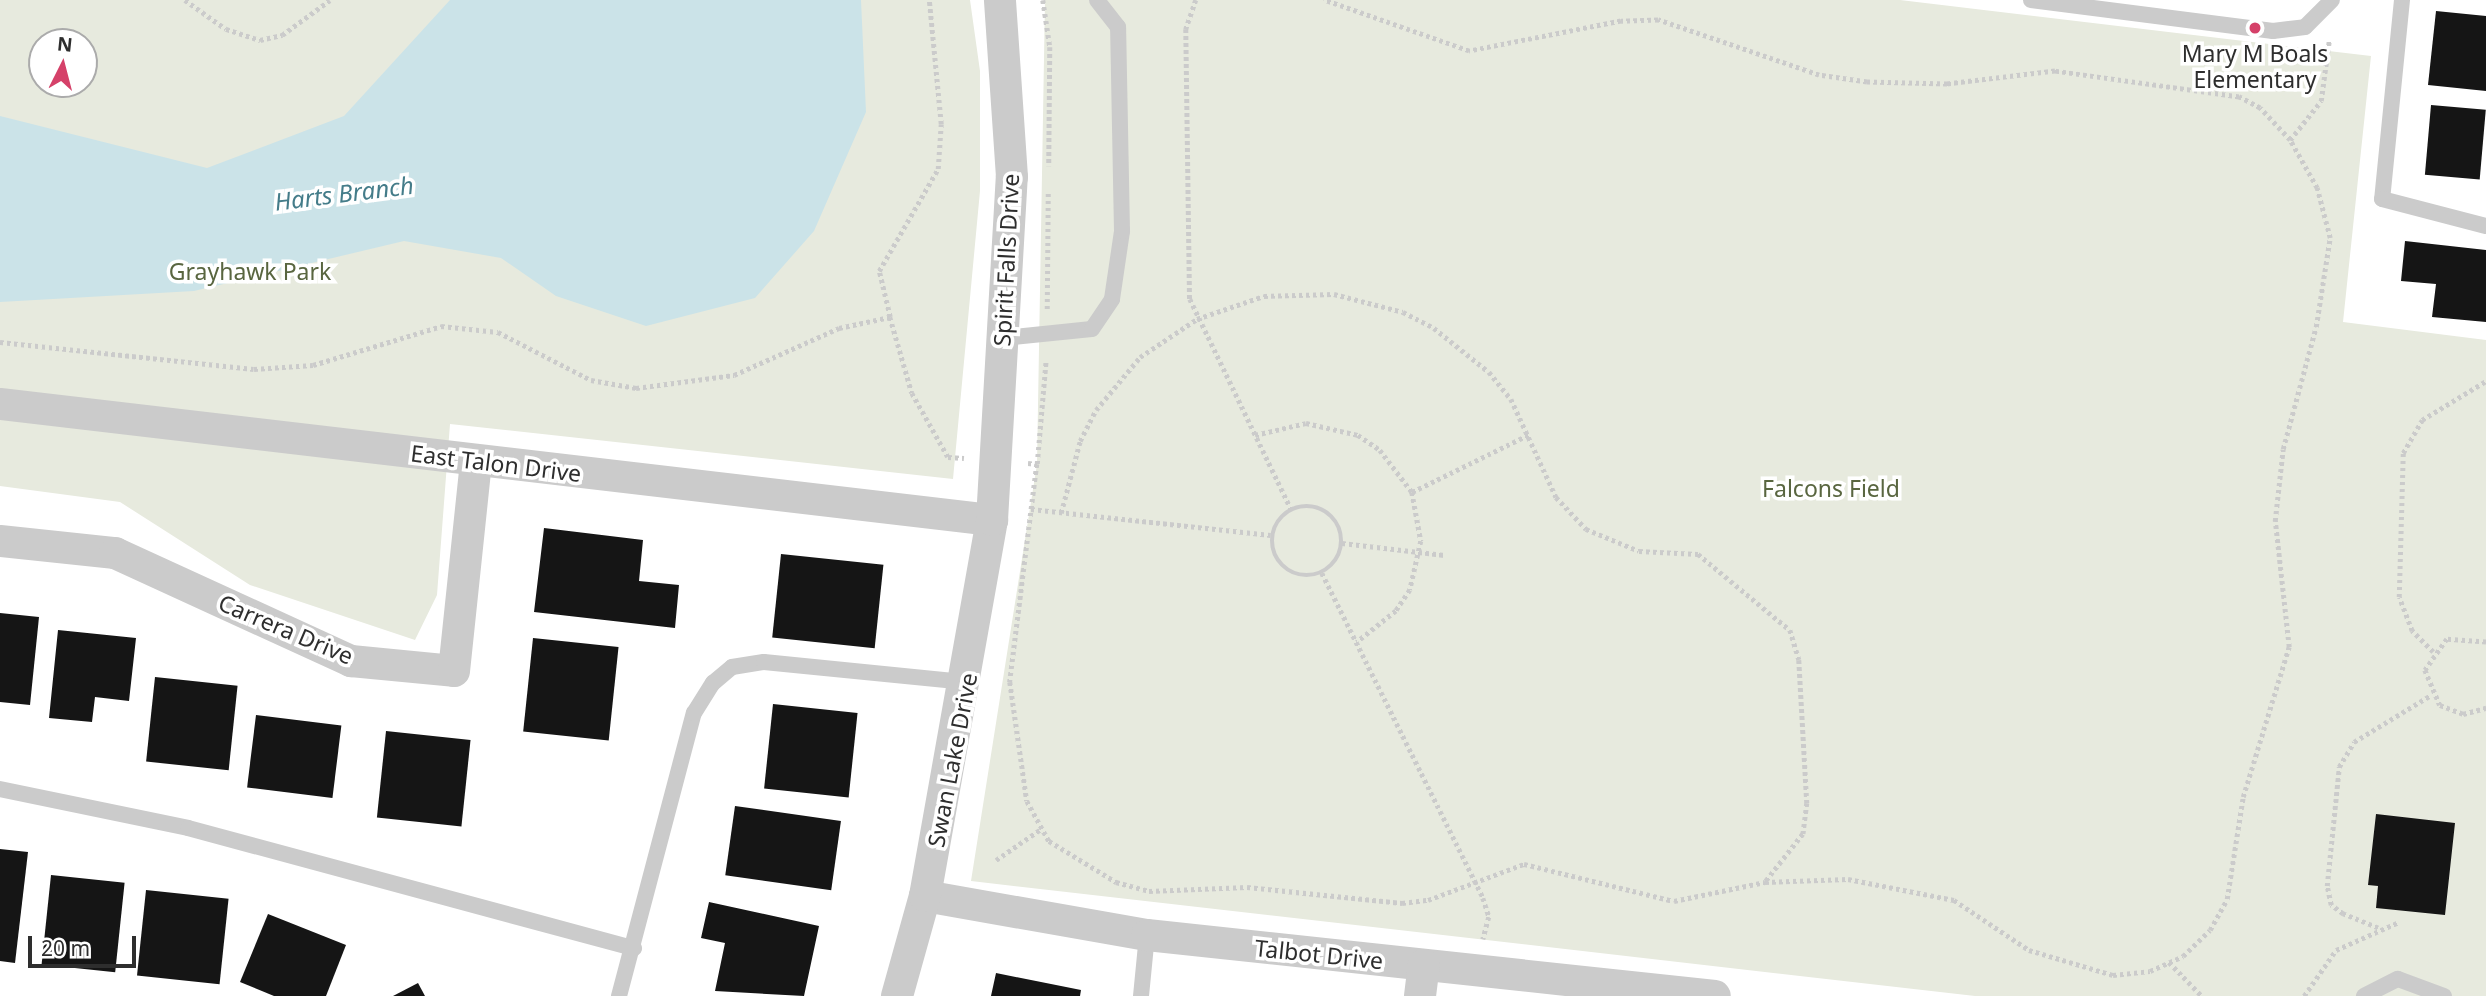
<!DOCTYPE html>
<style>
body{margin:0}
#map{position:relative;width:2486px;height:996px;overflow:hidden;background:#fff;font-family:"Noto Sans",sans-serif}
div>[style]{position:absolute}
.green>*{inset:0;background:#e7eade}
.water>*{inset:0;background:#cbe3e8}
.building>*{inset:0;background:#151515;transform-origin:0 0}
.path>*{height:4.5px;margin-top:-2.25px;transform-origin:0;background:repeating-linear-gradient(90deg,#cbcbcb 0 3.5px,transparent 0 7px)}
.path>.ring{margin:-2.25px;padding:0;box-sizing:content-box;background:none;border:4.5px solid #cbcbcb;border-radius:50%}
.lane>*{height:16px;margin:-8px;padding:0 8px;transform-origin:8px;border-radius:8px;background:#cbcbcb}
.street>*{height:32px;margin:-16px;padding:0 16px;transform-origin:16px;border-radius:16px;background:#cbcbcb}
.dots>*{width:19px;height:19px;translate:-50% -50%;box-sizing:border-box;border:4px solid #fff;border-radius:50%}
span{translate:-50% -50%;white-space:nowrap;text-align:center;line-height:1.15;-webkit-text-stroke:7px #fff;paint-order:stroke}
.poi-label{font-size:23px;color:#2e2e2e}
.street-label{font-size:23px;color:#2e2e2e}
.park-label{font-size:23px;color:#596640}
.water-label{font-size:24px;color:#447c89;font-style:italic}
.north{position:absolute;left:28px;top:28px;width:70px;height:70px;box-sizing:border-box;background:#fff;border:2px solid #ababab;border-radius:50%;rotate:6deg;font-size:19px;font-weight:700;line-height:28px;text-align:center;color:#2e2e2e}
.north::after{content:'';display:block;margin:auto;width:24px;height:32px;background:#d54169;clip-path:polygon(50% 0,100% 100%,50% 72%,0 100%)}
.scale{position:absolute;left:28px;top:936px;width:108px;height:32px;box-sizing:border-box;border:4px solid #2e2e2e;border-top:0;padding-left:9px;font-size:21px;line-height:24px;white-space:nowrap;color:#2e2e2e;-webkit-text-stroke:5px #fff;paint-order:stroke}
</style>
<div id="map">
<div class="green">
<i style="clip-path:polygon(evenodd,0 0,970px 0,980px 71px,980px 191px,953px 479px,450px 424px,437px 595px,415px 640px,250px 585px,120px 502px,0 486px,0 0,42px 42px,84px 42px,84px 84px,42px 84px,42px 42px)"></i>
<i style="clip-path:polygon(1045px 0,1900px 0,2371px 56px,2343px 322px,2486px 340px,2486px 996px,1975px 996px,971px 881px,1037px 464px)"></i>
</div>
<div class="water">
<i style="clip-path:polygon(450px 0,861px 0,866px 112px,814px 231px,755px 298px,646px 326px,556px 296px,501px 258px,404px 241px,194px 291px,0 302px,0 116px,207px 168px,344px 116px)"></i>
</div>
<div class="building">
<i style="clip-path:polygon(2436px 11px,2486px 16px,2486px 91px,2428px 85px)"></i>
<i style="left:2431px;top:105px;width:55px;height:70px;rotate:5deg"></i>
<i style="clip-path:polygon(2405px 241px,2486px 250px,2486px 322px,2432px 317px,2436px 284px,2401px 281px)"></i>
<i style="clip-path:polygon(544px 528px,643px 540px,639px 581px,679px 585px,675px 628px,534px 612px)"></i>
<i style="left:781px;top:554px;width:103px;height:84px;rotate:6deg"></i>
<i style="clip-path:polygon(0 613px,39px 617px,30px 705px,0 702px)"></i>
<i style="clip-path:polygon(58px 630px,136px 638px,129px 701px,95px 697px,92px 722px,49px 718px)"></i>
<i style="left:533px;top:638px;width:86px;height:94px;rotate:6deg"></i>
<i style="left:155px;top:677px;width:83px;height:85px;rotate:6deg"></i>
<i style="left:773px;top:704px;width:85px;height:85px;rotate:6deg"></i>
<i style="left:256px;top:715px;width:86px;height:73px;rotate:7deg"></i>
<i style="left:386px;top:731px;width:85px;height:87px;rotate:6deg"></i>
<i style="left:735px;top:806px;width:107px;height:70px;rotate:8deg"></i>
<i style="clip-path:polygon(2376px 814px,2455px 823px,2445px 915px,2376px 908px,2378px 886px,2368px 885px)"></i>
<i style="clip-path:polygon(0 849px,28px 852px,15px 963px,0 961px)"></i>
<i style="left:51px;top:875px;width:74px;height:90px;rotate:6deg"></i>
<i style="left:146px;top:890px;width:83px;height:86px;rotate:6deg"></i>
<i style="clip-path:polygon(709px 902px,819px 926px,804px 996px,715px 991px,725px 943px,701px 938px)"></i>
<i style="clip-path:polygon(268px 914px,346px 945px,326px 996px,274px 996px,240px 982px)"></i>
<i style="clip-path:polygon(996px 973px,1081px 990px,1080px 996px,991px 996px)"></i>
<i style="clip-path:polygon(418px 983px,425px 996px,393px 996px)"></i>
</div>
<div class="path">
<i style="left:185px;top:0;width:50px;rotate:35.3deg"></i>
<i style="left:226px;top:29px;width:36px;rotate:18deg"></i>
<i style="left:260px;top:40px;width:23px;rotate:-13deg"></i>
<i style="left:282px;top:35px;width:59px;rotate:-36.1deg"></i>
<i style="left:1043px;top:0;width:48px;rotate:81.5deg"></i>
<i style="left:1050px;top:47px;width:119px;rotate:90.5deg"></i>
<i style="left:1196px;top:0;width:31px;rotate:109deg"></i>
<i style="left:1186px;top:29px;width:270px;rotate:89.2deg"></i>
<i style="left:1190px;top:299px;width:233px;rotate:64.3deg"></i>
<i style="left:2290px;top:140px;width:50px;rotate:-51.5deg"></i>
<i style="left:2321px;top:101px;width:61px;rotate:-82.4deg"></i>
<i style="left:1047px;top:309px;width:117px;rotate:-89.5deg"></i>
<i style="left:890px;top:317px;width:47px;rotate:-103.4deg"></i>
<i style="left:879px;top:271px;width:118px;rotate:-60deg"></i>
<i style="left:938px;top:169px;width:45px;rotate:-86.2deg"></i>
<i style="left:941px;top:124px;width:125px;rotate:-95.5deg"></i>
<i style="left:0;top:342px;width:255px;rotate:6.1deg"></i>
<i style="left:254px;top:369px;width:59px;rotate:-3.9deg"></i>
<i style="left:313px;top:365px;width:134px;rotate:-16.9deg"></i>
<i style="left:441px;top:326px;width:57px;rotate:6deg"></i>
<i style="left:498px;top:332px;width:105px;rotate:27.3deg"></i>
<i style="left:591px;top:380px;width:46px;rotate:10.1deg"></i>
<i style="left:636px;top:388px;width:99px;rotate:-7.6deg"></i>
<i style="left:734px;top:375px;width:115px;rotate:-24.1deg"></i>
<i style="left:839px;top:328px;width:52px;rotate:-12.2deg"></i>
<i style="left:890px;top:317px;width:79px;rotate:73.9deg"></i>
<i style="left:912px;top:393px;width:73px;rotate:60.6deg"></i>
<i style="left:948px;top:457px;width:16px;rotate:4deg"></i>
<i style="left:1255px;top:435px;width:52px;rotate:-13.2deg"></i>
<i style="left:1306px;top:423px;width:53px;rotate:13deg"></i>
<i style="left:1358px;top:435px;width:27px;rotate:34deg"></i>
<i style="left:1380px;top:450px;width:53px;rotate:52.7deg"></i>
<i style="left:1412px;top:492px;width:50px;rotate:79.6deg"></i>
<i style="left:1421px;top:541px;width:50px;rotate:102.7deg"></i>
<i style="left:1410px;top:590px;width:25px;rotate:124deg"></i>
<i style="left:1396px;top:611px;width:50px;rotate:141.5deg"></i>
<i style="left:1028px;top:463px;width:9px;rotate:6deg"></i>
<i style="left:1037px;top:464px;width:220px;rotate:97.1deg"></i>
<i style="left:1010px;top:682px;width:120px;rotate:81.9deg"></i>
<i style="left:1027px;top:801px;width:46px;rotate:61.2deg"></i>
<i style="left:1049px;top:841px;width:79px;rotate:31.5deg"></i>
<i style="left:1116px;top:882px;width:34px;rotate:15deg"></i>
<i style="left:1149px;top:891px;width:98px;rotate:-2.3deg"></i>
<i style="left:1247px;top:887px;width:156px;rotate:5.9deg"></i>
<i style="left:1402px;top:903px;width:26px;rotate:-7deg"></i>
<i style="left:1428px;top:900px;width:103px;rotate:-20.6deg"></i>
<i style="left:1524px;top:864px;width:154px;rotate:13.9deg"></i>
<i style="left:1674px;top:901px;width:93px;rotate:-11.8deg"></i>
<i style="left:1765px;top:882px;width:83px;rotate:-2.1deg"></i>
<i style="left:1848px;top:879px;width:108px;rotate:11.2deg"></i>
<i style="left:1954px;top:900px;width:90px;rotate:33.7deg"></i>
<i style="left:2029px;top:950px;width:88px;rotate:16.6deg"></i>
<i style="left:2113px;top:975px;width:37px;rotate:-6deg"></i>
<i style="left:2150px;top:971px;width:36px;rotate:-24deg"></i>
<i style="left:2183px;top:956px;width:37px;rotate:-44deg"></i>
<i style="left:2210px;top:930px;width:35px;rotate:-61deg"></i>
<i style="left:2227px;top:899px;width:103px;rotate:-81.1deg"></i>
<i style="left:2243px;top:797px;width:157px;rotate:-73deg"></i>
<i style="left:2289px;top:647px;width:127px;rotate:-96.3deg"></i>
<i style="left:2275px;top:521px;width:72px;rotate:-83.7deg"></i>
<i style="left:2283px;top:449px;width:126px;rotate:-74.9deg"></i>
<i style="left:2316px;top:327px;width:90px;rotate:-81.1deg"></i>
<i style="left:2330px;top:238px;width:52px;rotate:-104.6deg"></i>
<i style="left:2317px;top:188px;width:55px;rotate:-119.4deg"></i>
<i style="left:2290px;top:140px;width:44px;rotate:-133.2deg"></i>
<i style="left:2260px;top:108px;width:24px;rotate:-152deg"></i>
<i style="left:2239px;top:97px;width:186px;rotate:-172deg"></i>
<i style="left:2055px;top:71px;width:109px;rotate:173.1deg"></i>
<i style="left:1947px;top:84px;width:80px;rotate:-178.6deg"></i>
<i style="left:1867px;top:82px;width:49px;rotate:-171.7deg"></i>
<i style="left:1819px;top:75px;width:170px;rotate:-161.1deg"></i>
<i style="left:1658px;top:20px;width:37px;rotate:178deg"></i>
<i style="left:1621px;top:21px;width:155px;rotate:168.8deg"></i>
<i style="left:1469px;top:51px;width:154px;rotate:-160.6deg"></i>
<i style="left:1037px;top:464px;width:104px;rotate:-85.1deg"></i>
<i style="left:1412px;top:492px;width:131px;rotate:-26.2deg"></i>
<i class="ring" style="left:1272px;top:506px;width:65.5px;height:65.5px"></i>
<i style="left:1031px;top:509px;width:241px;rotate:6.2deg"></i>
<i style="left:1061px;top:513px;width:74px;rotate:-75.2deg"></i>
<i style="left:1080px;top:441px;width:35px;rotate:-63deg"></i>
<i style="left:1096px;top:410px;width:69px;rotate:-50.3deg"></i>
<i style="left:1140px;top:357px;width:69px;rotate:-33.7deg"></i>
<i style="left:1197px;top:319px;width:71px;rotate:-18.9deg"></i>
<i style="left:1264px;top:296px;width:70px;rotate:-1.6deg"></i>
<i style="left:1334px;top:294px;width:71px;rotate:14.6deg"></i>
<i style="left:1403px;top:312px;width:35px;rotate:27deg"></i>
<i style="left:1434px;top:328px;width:70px;rotate:38.7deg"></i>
<i style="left:1489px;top:372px;width:35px;rotate:51deg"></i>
<i style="left:1511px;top:399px;width:108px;rotate:65.3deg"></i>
<i style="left:1556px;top:497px;width:44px;rotate:46.8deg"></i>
<i style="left:1586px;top:529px;width:57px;rotate:22.5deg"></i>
<i style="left:1639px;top:551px;width:59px;rotate:2.9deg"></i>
<i style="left:1698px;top:554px;width:119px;rotate:39.6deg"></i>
<i style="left:1790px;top:630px;width:31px;rotate:73deg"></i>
<i style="left:1799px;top:660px;width:143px;rotate:86.8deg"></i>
<i style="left:1807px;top:803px;width:31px;rotate:97deg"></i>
<i style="left:1803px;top:834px;width:60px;rotate:128.2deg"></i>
<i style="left:1342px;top:543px;width:103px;rotate:6.7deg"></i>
<i style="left:1322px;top:573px;width:363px;rotate:63.6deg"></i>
<i style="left:1483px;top:898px;width:20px;rotate:72deg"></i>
<i style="left:1489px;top:917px;width:23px;rotate:105deg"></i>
<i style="left:2486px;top:642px;width:39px;rotate:-176deg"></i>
<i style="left:2447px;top:639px;width:38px;rotate:125deg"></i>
<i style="left:2425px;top:670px;width:38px;rotate:67deg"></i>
<i style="left:2440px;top:705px;width:25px;rotate:21deg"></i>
<i style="left:2463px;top:714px;width:24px;rotate:-15deg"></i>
<i style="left:2433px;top:652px;width:30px;rotate:-135deg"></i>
<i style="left:2412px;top:631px;width:36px;rotate:-111deg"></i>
<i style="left:2399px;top:597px;width:144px;rotate:-88.4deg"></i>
<i style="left:2403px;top:453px;width:38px;rotate:-60deg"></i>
<i style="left:2422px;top:420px;width:75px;rotate:-31.4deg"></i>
<i style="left:996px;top:860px;width:55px;rotate:-34.6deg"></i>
<i style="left:2378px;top:928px;width:38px;rotate:-158deg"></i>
<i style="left:2343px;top:914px;width:15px;rotate:-143deg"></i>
<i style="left:2331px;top:905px;width:19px;rotate:-102deg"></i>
<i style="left:2327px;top:886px;width:120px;rotate:-84.2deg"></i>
<i style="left:2339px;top:767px;width:29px;rotate:-59deg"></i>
<i style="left:2354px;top:742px;width:90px;rotate:-31.4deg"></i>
<i style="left:2169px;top:962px;width:47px;rotate:45.9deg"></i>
<i style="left:2304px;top:996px;width:56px;rotate:-55.2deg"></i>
<i style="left:2336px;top:950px;width:67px;rotate:-23.9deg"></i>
</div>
<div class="lane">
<i style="left:2031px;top:0;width:244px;rotate:7.3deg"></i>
<i style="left:2273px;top:31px;width:32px;rotate:-7deg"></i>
<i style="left:2305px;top:27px;width:38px;rotate:-45deg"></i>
<i style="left:2402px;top:0;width:200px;rotate:95.7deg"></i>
<i style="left:2382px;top:199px;width:107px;rotate:14.6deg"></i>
<i style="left:1003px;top:338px;width:89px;rotate:-5.8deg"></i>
<i style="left:1092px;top:329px;width:36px;rotate:-56deg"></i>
<i style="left:1112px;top:299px;width:69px;rotate:-81.6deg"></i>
<i style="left:1122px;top:231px;width:204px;rotate:-91.1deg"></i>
<i style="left:1118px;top:27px;width:34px;rotate:-128deg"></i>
<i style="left:0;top:789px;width:192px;rotate:11.7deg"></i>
<i style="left:188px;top:828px;width:462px;rotate:15.1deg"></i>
<i style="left:619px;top:996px;width:293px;rotate:-75.2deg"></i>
<i style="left:694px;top:713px;width:36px;rotate:-58deg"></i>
<i style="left:713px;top:683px;width:25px;rotate:-40deg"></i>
<i style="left:732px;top:667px;width:32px;rotate:-9deg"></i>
<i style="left:764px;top:662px;width:203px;rotate:5.7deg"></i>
<i style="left:1141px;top:996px;width:61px;rotate:-84.4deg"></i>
<i style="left:2364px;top:996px;width:38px;rotate:-27deg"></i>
<i style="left:2398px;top:979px;width:49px;rotate:20.3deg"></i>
</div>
<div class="street">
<i style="left:0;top:404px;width:999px;rotate:6.67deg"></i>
<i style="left:0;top:541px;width:116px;rotate:6deg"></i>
<i style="left:115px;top:553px;width:260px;rotate:24.6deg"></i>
<i style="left:351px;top:661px;width:103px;rotate:5.5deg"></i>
<i style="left:454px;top:671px;width:212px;rotate:-84deg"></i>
<i style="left:925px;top:896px;width:225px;rotate:10deg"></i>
<i style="left:1147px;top:935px;width:571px;rotate:6.13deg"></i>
<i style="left:897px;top:996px;width:104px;rotate:-74.4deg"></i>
<i style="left:925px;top:896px;width:382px;rotate:-79.9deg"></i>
<i style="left:992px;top:520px;width:344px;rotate:-86.7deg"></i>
<i style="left:1012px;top:177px;width:177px;rotate:-93.9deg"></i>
<i style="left:1420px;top:996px;width:31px;rotate:-83deg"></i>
</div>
<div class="dots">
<i style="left:2255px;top:28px;background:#d54169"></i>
</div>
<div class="poi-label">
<span style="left:2255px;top:66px">Mary M Boals<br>Elementary</span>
</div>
<div class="street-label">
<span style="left:1006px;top:260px;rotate:-87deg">Spirit Falls Drive</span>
<span style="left:496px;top:463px;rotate:7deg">East Talon Drive</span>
<span style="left:286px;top:629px;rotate:23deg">Carrera Drive</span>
<span style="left:952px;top:760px;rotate:-79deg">Swan Lake Drive</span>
<span style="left:1319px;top:954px;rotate:6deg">Talbot Drive</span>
</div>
<div class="park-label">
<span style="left:250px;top:271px">Grayhawk Park</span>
<span style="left:1831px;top:488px">Falcons Field</span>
</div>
<div class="water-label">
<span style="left:344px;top:193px;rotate:-7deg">Harts Branch</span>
</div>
<div class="north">N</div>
<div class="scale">20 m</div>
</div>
